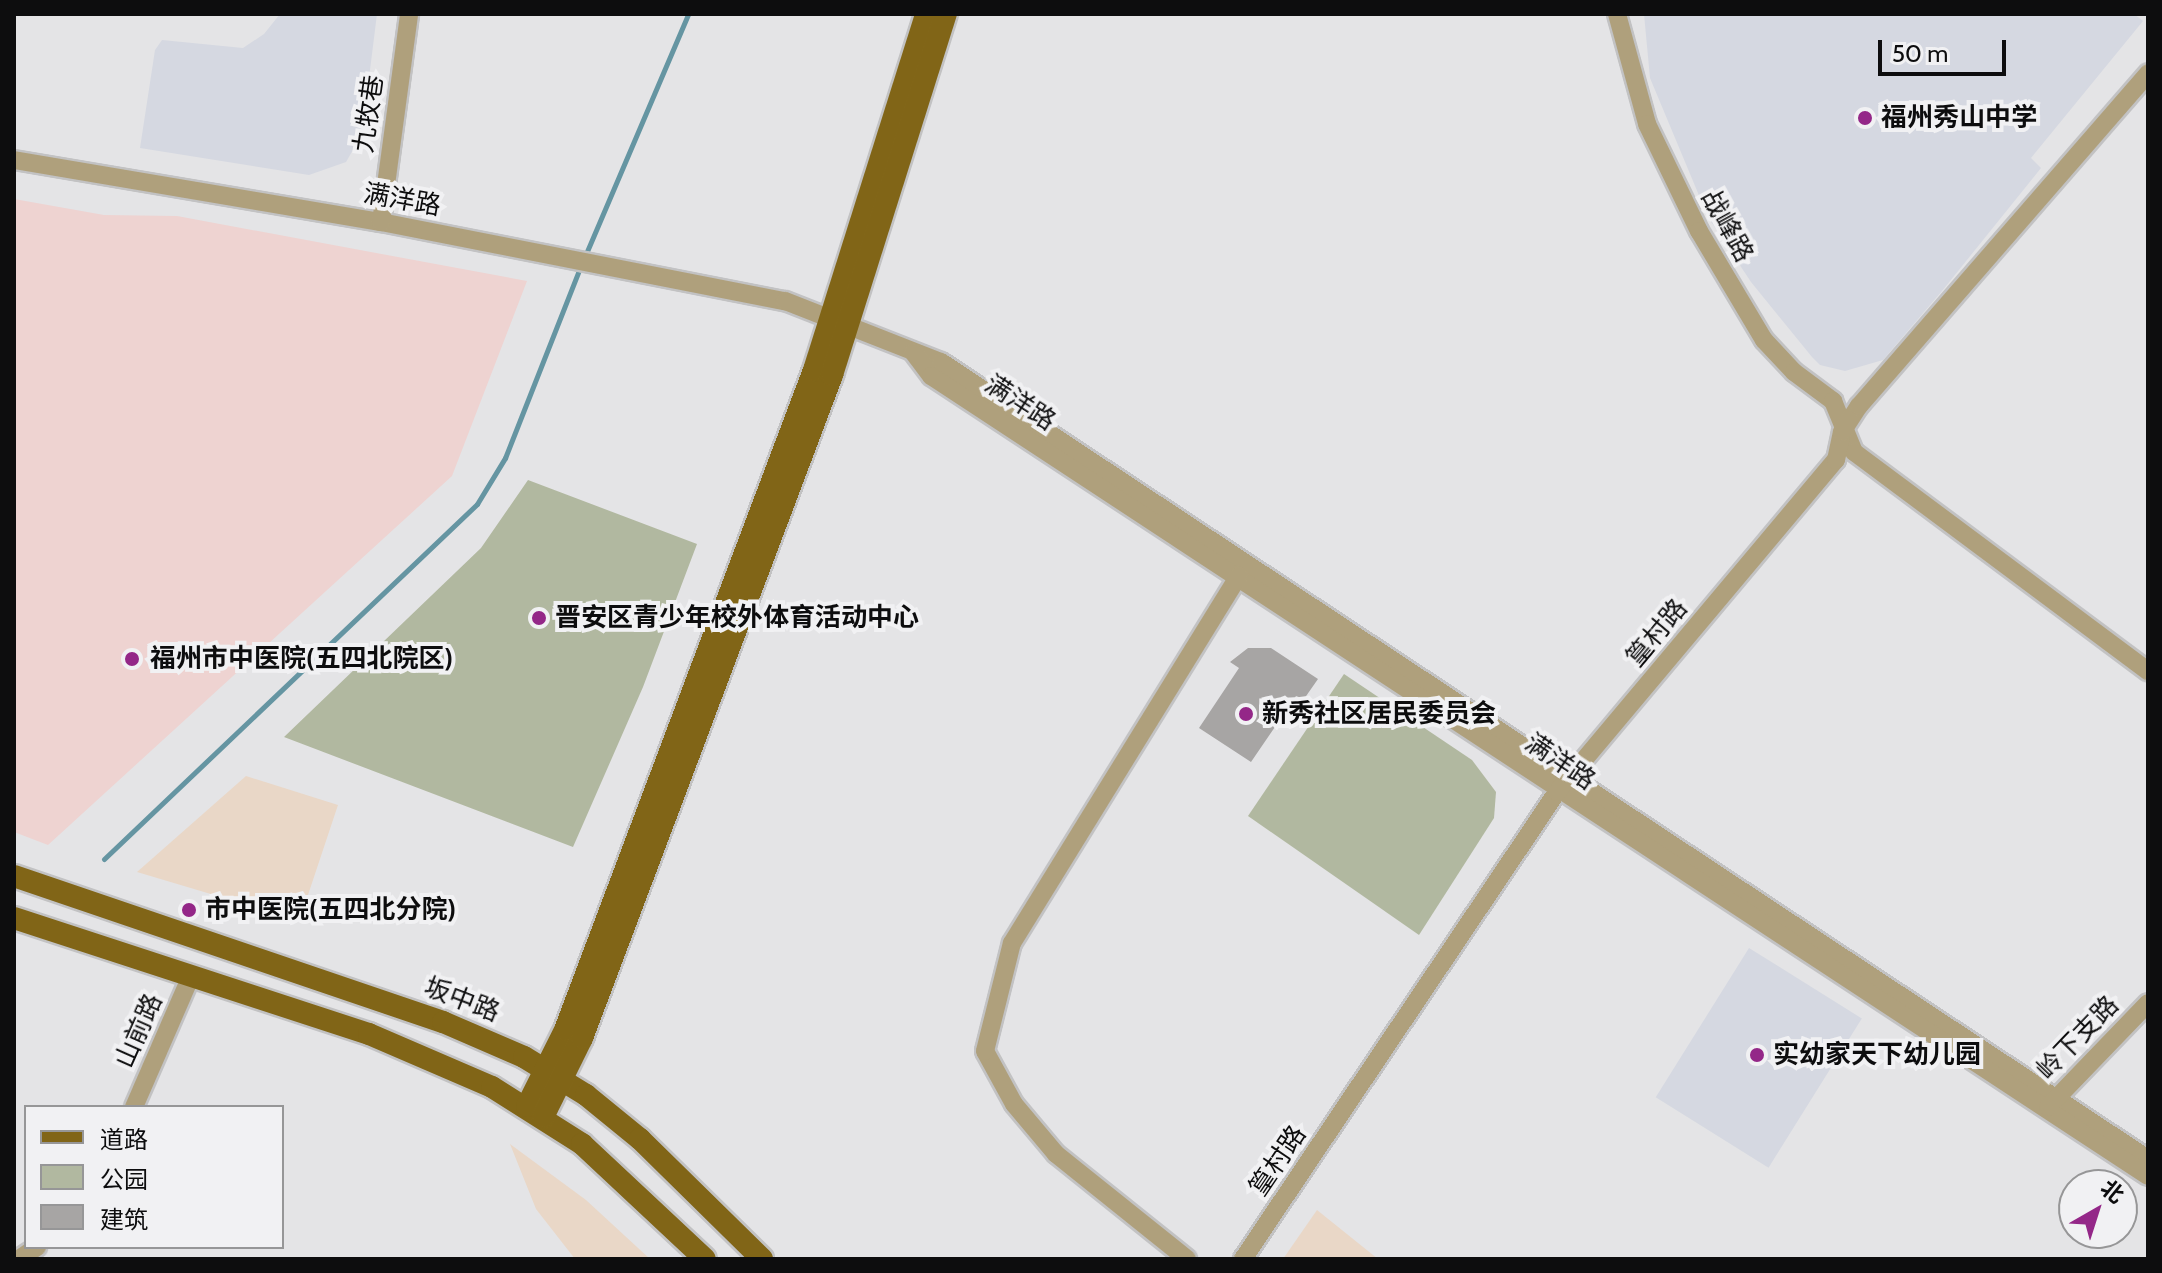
<!DOCTYPE html>
<meta charset="utf-8">
<style>
body{margin:0}
#map{position:relative;width:2162px;height:1273px;overflow:hidden;background:#e4e4e6;font-family:Cabin,"Noto Sans SC",sans-serif}
div>[style]{position:absolute}
.commercial>*{inset:0;background:#e9d7c7}
.built>*{inset:0;background:#d5d8e1;transform-origin:0 0}
.medical>*{inset:0;background:#eed3d1}
.green>*{inset:0;background:#b1b8a0}
.stream>*{height:5px;margin:-2.5px;padding:0 2.5px;transform-origin:2.5px;border-radius:2.5px;background:#6595a2}
.building>*{inset:0;background:#a7a5a4}
.roads{filter:drop-shadow(2px 0 #c2c2c3) drop-shadow(-2px 0 #c2c2c3) drop-shadow(0 2px #c2c2c3) drop-shadow(0 -2px #c2c2c3)}
.minor>*{height:18px;margin:-9px;padding:0 9px;transform-origin:9px;border-radius:9px;background:#afa07c}
.major>*{height:22px;margin:-11px;padding:0 11px;transform-origin:11px;border-radius:11px;background:#816517}
.dots>*{width:22px;height:22px;translate:-50% -50%;box-sizing:border-box;border:4px solid #f1f1f3;border-radius:50%}
span{translate:-50% -50%;white-space:nowrap;text-align:center;line-height:1.15;-webkit-text-stroke:8px #f1f1f3;paint-order:stroke}
.street-label{font-size:26px;color:#0d0d0e}
.poi-label{font-size:26px;color:#0d0d0e;font-weight:700}
.left{translate:0 -50%;text-align:left}
.frame{position:absolute;inset:0;border:16px solid #0d0d0e;pointer-events:none}
.legend{position:absolute;left:24px;top:1105px;width:260px;height:144px;box-sizing:border-box;background:#f1f1f3;border:2px solid #969697;margin:0;padding:10px 14px;list-style:none;font-size:24px;color:#0d0d0e}
.legend li{display:flex;align-items:center;gap:16px;height:40px}
.legend b{width:40px;border:2px solid #969697}
.north{position:absolute;left:2058px;top:1169px;width:80px;height:80px;box-sizing:border-box;background:#f1f1f3;border:2px solid #969697;border-radius:50%;rotate:39deg;font-size:22px;font-weight:700;line-height:32px;text-align:center;color:#0d0d0e}
.north::after{content:'';display:block;margin:auto;width:28px;height:36px;background:#942788;clip-path:polygon(50% 0,100% 100%,50% 72%,0 100%)}
.scale{position:absolute;left:1878px;top:40px;width:128px;height:36px;box-sizing:border-box;border:4px solid #0d0d0e;border-top:0;padding-left:10px;font-size:24px;line-height:28px;white-space:nowrap;color:#0d0d0e;-webkit-text-stroke:6px #f1f1f3;paint-order:stroke}
</style>
<div id="map">
<div class="commercial">
<i style="clip-path:polygon(246px 776px,338px 805px,308px 895px,258px 908px,137px 872px)"></i>
<i style="clip-path:polygon(510px 1144px,586px 1200px,650px 1259px,575px 1259px,536px 1209px)"></i>
<i style="clip-path:polygon(1317px 1210px,1378px 1259px,1283px 1259px)"></i>
</div>
<div class="built">
<i style="clip-path:polygon(280px 14px,377px 14px,362px 134px,346px 162px,309px 175px,140px 148px,155px 50px,162px 40px,243px 48px,264px 34px)"></i>
<i style="clip-path:polygon(1644px 14px,2134px 14px,2143px 21px,2031px 158px,2041px 168px,1942px 291px,1883px 360px,1845px 371px,1820px 365px,1812px 357px,1751px 282px,1708px 217px,1650px 78px)"></i>
<i style="left:1749px;top:948px;width:133px;height:176px;rotate:32deg"></i>
</div>
<div class="medical">
<i style="clip-path:polygon(14px 199px,104px 215px,177px 216px,527px 281px,452px 476px,48px 845px,14px 832px)"></i>
</div>
<div class="green">
<i style="clip-path:polygon(528px 480px,697px 544px,643px 687px,573px 847px,284px 737px,481px 548px)"></i>
<i style="clip-path:polygon(1344px 674px,1472px 760px,1496px 792px,1494px 818px,1419px 935px,1248px 816px)"></i>
</div>
<div class="stream">
<i style="left:585px;top:256px;width:263px;rotate:-66.9deg"></i>
<i style="left:104px;top:859px;width:515px;rotate:-43.58deg"></i>
<i style="left:477px;top:504px;width:54px;rotate:-58.7deg"></i>
<i style="left:505px;top:458px;width:207px;rotate:-68.5deg"></i>
</div>
<div class="building">
<i style="clip-path:polygon(1248px 648px,1271px 648px,1318px 679px,1304px 699px,1296px 696px,1251px 762px,1199px 728px,1239px 668px,1230px 662px)"></i>
</div>
<div class="roads">
<div class="minor">
<i style="left:1617px;top:14px;width:114px;rotate:74.7deg"></i>
<i style="left:1647px;top:124px;width:119px;rotate:64.1deg"></i>
<i style="left:1699px;top:231px;width:127px;rotate:59.2deg"></i>
<i style="left:1764px;top:340px;width:44px;rotate:46.8deg"></i>
<i style="left:1794px;top:372px;width:49px;rotate:36.6deg"></i>
<i style="left:1833px;top:401px;width:55px;rotate:67.6deg"></i>
<i style="left:1854px;top:452px;width:367px;rotate:36.7deg"></i>
<i style="left:14px;top:160px;width:372px;rotate:9.6deg"></i>
<i style="left:381px;top:222px;width:412px;rotate:11.1deg"></i>
<i style="left:785px;top:301px;width:168px;rotate:21.4deg"></i>
<i style="left:941px;top:362px;width:1446px;rotate:33.44deg"></i>
<i style="left:381px;top:222px;width:210px;rotate:-82.3deg"></i>
<i style="left:913px;top:352px;width:30px;rotate:53deg"></i>
<i style="left:931px;top:376px;width:1456px;rotate:33.32deg"></i>
<i style="left:134px;top:1107px;width:143px;rotate:-66.5deg"></i>
<i style="left:2048px;top:1107px;width:144px;rotate:-46.1deg"></i>
<i style="left:19px;top:1259px;width:22px;rotate:-34deg"></i>
<i style="left:1187px;top:1259px;width:168px;rotate:-141.3deg"></i>
<i style="left:1056px;top:1154px;width:65px;rotate:-130deg"></i>
<i style="left:1014px;top:1104px;width:60px;rotate:-118.7deg"></i>
<i style="left:985px;top:1051px;width:111px;rotate:-76deg"></i>
<i style="left:1012px;top:943px;width:432px;rotate:-58.3deg"></i>
<i style="left:1243px;top:1259px;width:563px;rotate:-56.08deg"></i>
<i style="left:1557px;top:792px;width:434px;rotate:-50deg"></i>
<i style="left:1836px;top:460px;width:29px;rotate:-78deg"></i>
<i style="left:1842px;top:432px;width:31px;rotate:-57deg"></i>
<i style="left:1859px;top:406px;width:441px;rotate:-49deg"></i>
</div>
<div class="major">
<i style="left:14px;top:876px;width:453px;rotate:18.8deg"></i>
<i style="left:443px;top:1022px;width:88px;rotate:23.4deg"></i>
<i style="left:524px;top:1057px;width:73px;rotate:31.5deg"></i>
<i style="left:586px;top:1095px;width:70px;rotate:39.2deg"></i>
<i style="left:640px;top:1139px;width:171px;rotate:44.5deg"></i>
<i style="left:14px;top:918px;width:373px;rotate:18.1deg"></i>
<i style="left:369px;top:1034px;width:134px;rotate:23.3deg"></i>
<i style="left:492px;top:1087px;width:107px;rotate:32.3deg"></i>
<i style="left:582px;top:1144px;width:168px;rotate:43.1deg"></i>
<i style="left:527px;top:1106px;width:85px;rotate:-63.4deg"></i>
<i style="left:565px;top:1030px;width:705px;rotate:-69.33deg"></i>
<i style="left:814px;top:370px;width:373px;rotate:-72.5deg"></i>
<i style="left:543px;top:1117px;width:88px;rotate:-63.7deg"></i>
<i style="left:582px;top:1038px;width:709px;rotate:-69.34deg"></i>
<i style="left:832px;top:375px;width:379px;rotate:-72.5deg"></i>
</div>
</div>
<div class="dots">
<i style="left:1865px;top:118px;background:#942788"></i>
<i style="left:539px;top:618px;background:#942788"></i>
<i style="left:132px;top:659px;background:#942788"></i>
<i style="left:1246px;top:714px;background:#942788"></i>
<i style="left:189px;top:910px;background:#942788"></i>
<i style="left:1757px;top:1055px;background:#942788"></i>
</div>
<div class="street-label">
<span style="left:369px;top:114px;rotate:-82deg">九牧巷</span>
<span style="left:402px;top:200px;rotate:10deg">满洋路</span>
<span style="left:1727px;top:226px;rotate:61deg">战峰路</span>
<span style="left:1020px;top:403px;rotate:33deg">满洋路</span>
<span style="left:1657px;top:633px;rotate:-50deg">篁村路</span>
<span style="left:1560px;top:762px;rotate:34deg">满洋路</span>
<span style="left:462px;top:1000px;rotate:21deg">坂中路</span>
<span style="left:139px;top:1031px;rotate:-66deg">山前路</span>
<span style="left:2078px;top:1038px;rotate:-46deg">岭下支路</span>
<span style="left:1278px;top:1161px;rotate:-56deg">篁村路</span>
</div>
<div class="poi-label">
<span class="left" style="left:1881px;top:118px">福州秀山中学</span>
<span class="left" style="left:555px;top:618px">晋安区青少年校外体育活动中心</span>
<span class="left" style="left:150px;top:659px">福州市中医院(五四北院区)</span>
<span class="left" style="left:1262px;top:714px">新秀社区居民委员会</span>
<span class="left" style="left:205px;top:910px">市中医院(五四北分院)</span>
<span class="left" style="left:1773px;top:1055px">实幼家天下幼儿园</span>
</div>
<div class="frame"></div>
<ul class="legend">
<li><b style="height:10px;background:#816517"></b>道路</li>
<li><b style="height:22px;background:#b1b8a0"></b>公园</li>
<li><b style="height:22px;background:#a7a5a4"></b>建筑</li>
</ul>
<div class="north">北</div>
<div class="scale">50 m</div>
</div>
